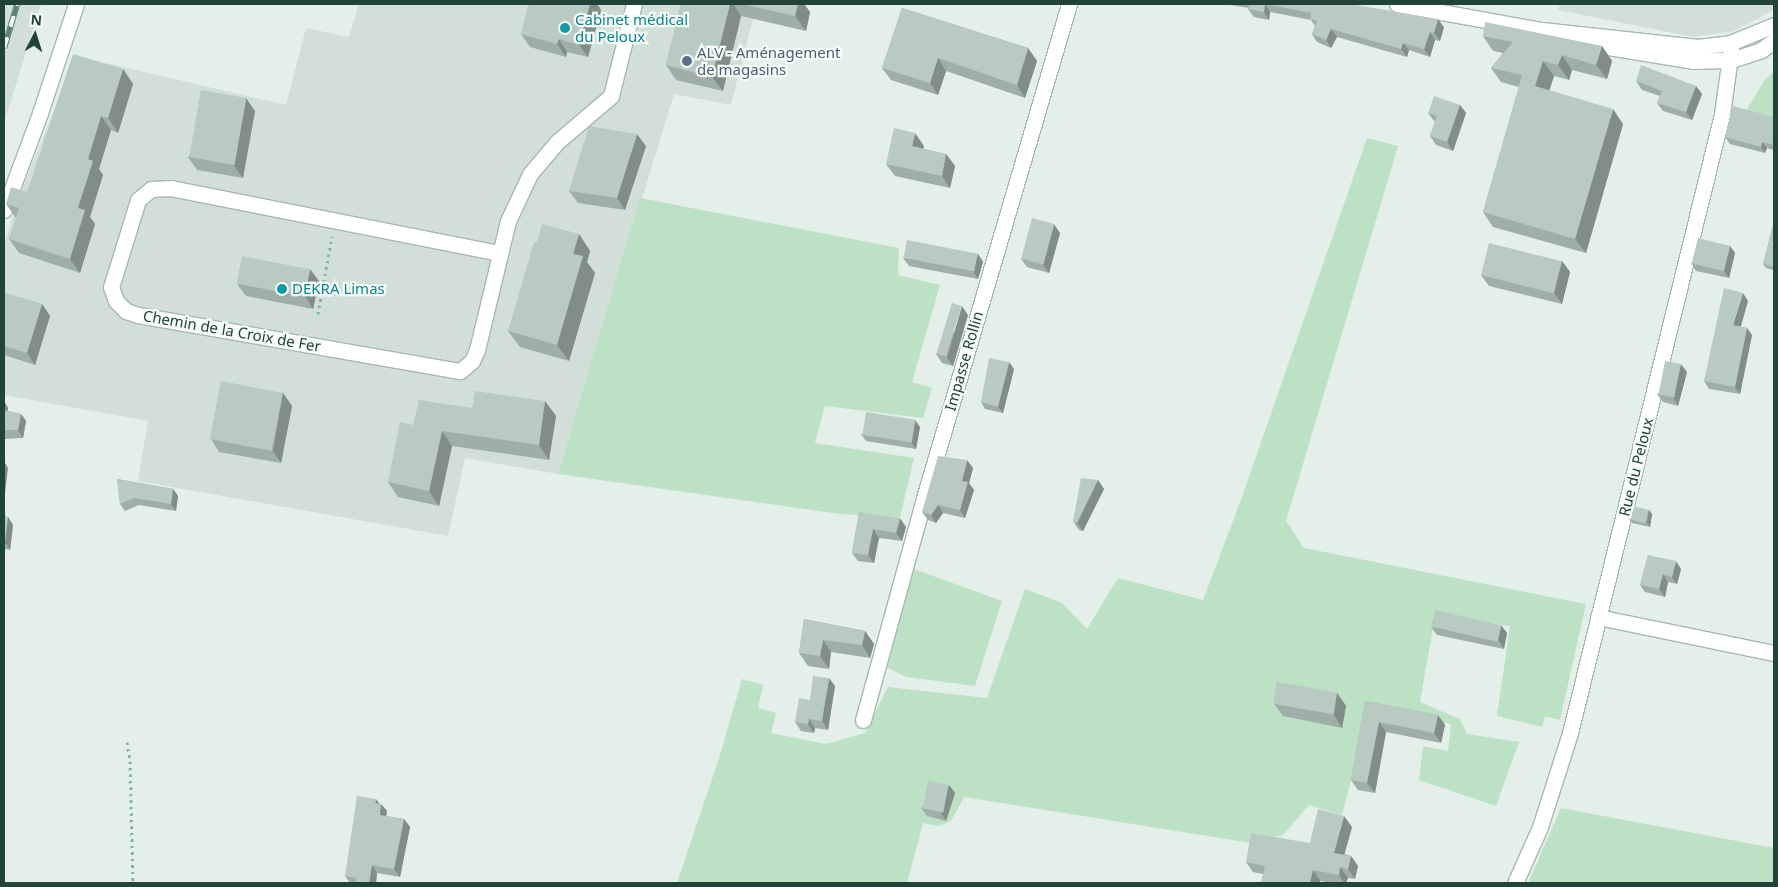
<!DOCTYPE html>
<meta charset="utf-8">
<style>
body{margin:0}
#map{position:relative;width:1778px;height:887px;overflow:hidden;background:#e4efea;font-family:"Noto Sans",sans-serif}
div>[style]{position:absolute}
.built>*{inset:0;background:#d2dfd9}
.green>*{inset:0;background:#bce1c5}
.path>*{height:3px;margin-top:-1.5px;transform-origin:0;background:repeating-linear-gradient(90deg,#82b5a4 0 2.5px,transparent 0 6.5px)}
.roads{filter:drop-shadow(1px 0 #a6b8b1) drop-shadow(-1px 0 #a6b8b1) drop-shadow(0 1px #a6b8b1) drop-shadow(0 -1px #a6b8b1)}
.street>*{height:15px;margin:-7.5px;padding:0 7.5px;transform-origin:7.5px;border-radius:7.5px;background:#fff}
.secondary>*{height:15px;margin:-7.5px;padding:0 7.5px;transform-origin:7.5px;border-radius:7.5px;background:#fff}
.rail>*{height:5.5px;margin-top:-2.75px;transform-origin:0;background:repeating-linear-gradient(90deg,#f6fbf8 0 11px,#5d7e74 0 22px);box-sizing:border-box;border-block:1px solid #5d7e74}
.wall>*{inset:0;background:#9faea8}
.shaded-wall>*{inset:0;background:#828d88}
.building>*{inset:0;background:#b9cac3;transform-origin:0 0}
.dots>*{width:14px;height:14px;translate:-50% -50%;box-sizing:border-box;border:2px solid #f6fbf8;border-radius:50%}
span{translate:-50% -50%;white-space:nowrap;text-align:center;line-height:1.15;-webkit-text-stroke:4.5px #f6fbf8;paint-order:stroke}
.culture-label{font-size:15px;color:#0d838f}
.left{translate:0 -50%;text-align:left}
.service-label{font-size:15px;color:#4e5e75}
.street-label{font-size:15px;color:#224339}
.frame{position:absolute;inset:0;border:5px solid #224339;pointer-events:none}
.north{position:absolute;left:10px;top:10px;width:50px;height:50px;-webkit-text-stroke:4px #f6fbf8;paint-order:stroke;rotate:5deg;font-size:14px;font-weight:700;line-height:20px;text-align:center;color:#224339}
.north::after{content:'';display:block;margin:auto;width:18px;height:22px;background:#224339;clip-path:polygon(50% 0,100% 100%,50% 72%,0 100%)}
</style>
<div id="map">
<div class="built">
<i style="clip-path:polygon(4px 4px,41px 4px,4px 123px)"></i>
<i style="clip-path:polygon(359px 4px,757px 4px,731px 105px,674px 94px,558px 474px,465px 458px,448px 536px,138px 481px,148px 421px,4px 395px,4px 246px,16px 204px,76px 56px,286px 105px,306px 28px,349px 37px)"></i>
<i style="clip-path:polygon(1560px 4px,1774px 4px,1774px 10px,1734px 31px,1693px 37px,1558px 10px)"></i>
</div>
<div class="green">
<i style="clip-path:polygon(1774px 71px,1774px 119px,1746px 111px,1764px 81px)"></i>
<i style="clip-path:polygon(1367px 138px,1398px 146px,1286px 521px,1304px 548px,1586px 604px,1560px 720px,1545px 716px,1542px 727px,1497px 716px,1510px 626px,1435px 616px,1420px 702px,1460px 719px,1467px 734px,1519px 742px,1496px 806px,1419px 780px,1423px 746px,1448px 751px,1451px 724px,1370px 707px,1342px 815px,1309px 805px,1283px 835px,1251px 843px,964px 797px,951px 821px,938px 826px,923px 823px,907px 883px,677px 883px,720px 755px,742px 679px,763px 685px,758px 708px,776px 713px,771px 733px,826px 744px,865px 733px,888px 687px,987px 698px,1025px 589px,1062px 603px,1087px 629px,1118px 578px,1203px 600px,1242px 497px)"></i>
<i style="clip-path:polygon(640px 198px,899px 248px,898px 275px,940px 285px,912px 382px,932px 388px,923px 418px,825px 406px,815px 443px,914px 458px,900px 517px,840px 514px,558px 474px)"></i>
<i style="clip-path:polygon(914px 569px,1002px 601px,975px 686px,906px 677px,884px 666px)"></i>
<i style="clip-path:polygon(1561px 808px,1774px 848px,1774px 883px,1528px 883px)"></i>
</div>
<div class="path">
<i style="left:318px;top:314px;width:79px;rotate:-79.8deg"></i>
<i style="left:127px;top:742px;width:19px;rotate:81deg"></i>
<i style="left:130px;top:761px;width:122px;rotate:88.6deg"></i>
</div>
<div class="roads">
<div class="street">
<i style="left:4px;top:210px;width:103px;rotate:-69.6deg"></i>
<i style="left:40px;top:113px;width:115px;rotate:-71.7deg"></i>
<i style="left:499px;top:253px;width:333px;rotate:-168.8deg"></i>
<i style="left:172px;top:188px;width:21px;rotate:177deg"></i>
<i style="left:151px;top:189px;width:17px;rotate:140deg"></i>
<i style="left:138px;top:200px;width:91px;rotate:107.2deg"></i>
<i style="left:111px;top:287px;width:15px;rotate:70deg"></i>
<i style="left:116px;top:301px;width:14px;rotate:45deg"></i>
<i style="left:126px;top:311px;width:13px;rotate:18deg"></i>
<i style="left:138px;top:315px;width:327px;rotate:9.9deg"></i>
<i style="left:460px;top:371px;width:16px;rotate:-40deg"></i>
<i style="left:472px;top:361px;width:12px;rotate:-66deg"></i>
<i style="left:477px;top:350px;width:133px;rotate:-76.5deg"></i>
<i style="left:508px;top:221px;width:52px;rotate:-64.9deg"></i>
<i style="left:530px;top:174px;width:42px;rotate:-49.8deg"></i>
<i style="left:557px;top:142px;width:71px;rotate:-40.4deg"></i>
<i style="left:611px;top:96px;width:95px;rotate:-76deg"></i>
<i style="left:1598px;top:617px;width:180px;rotate:11.6deg"></i>
<i style="left:863px;top:720px;width:230px;rotate:-74.6deg"></i>
<i style="left:924px;top:498px;width:515px;rotate:-73.64deg"></i>
<i style="left:1515px;top:883px;width:61px;rotate:-65.9deg"></i>
<i style="left:1540px;top:827px;width:99px;rotate:-72.3deg"></i>
<i style="left:1570px;top:733px;width:637px;rotate:-76.2deg"></i>
<i style="left:1722px;top:114px;width:66px;rotate:-82.1deg"></i>
</div>
<div class="secondary">
<i style="left:1397px;top:4px;width:147px;rotate:10.2deg"></i>
<i style="left:1542px;top:30px;width:157px;rotate:6.2deg"></i>
<i style="left:1698px;top:47px;width:32px;rotate:-7deg"></i>
<i style="left:1730px;top:43px;width:48px;rotate:-22.2deg"></i>
<i style="left:1584px;top:43px;width:110px;rotate:9.4deg"></i>
<i style="left:1693px;top:61px;width:38px;rotate:-2deg"></i>
<i style="left:1731px;top:60px;width:32px;rotate:-18deg"></i>
<i style="left:1761px;top:50px;width:16px;rotate:-35deg"></i>
</div>
</div>
<div class="rail">
<i style="left:4px;top:48px;width:46px;rotate:-73.5deg"></i>
</div>
<div class="wall">
<i style="clip-path:polygon(529px 4px,597px 4px,601px 10px,588px 57px,567px 52px,566px 57px,530px 47px,521px 34px)"></i>
<i style="clip-path:polygon(681px 4px,804px 4px,810px 12px,806px 31px,741px 16px,723px 91px,676px 80px,666px 65px)"></i>
<i style="clip-path:polygon(1224px 4px,1350px 4px,1444px 27px,1440px 41px,1435px 40px,1430px 57px,1409px 50px,1407px 57px,1337px 37px,1331px 48px,1317px 42px,1312px 34px,1315px 26px,1311px 20px,1270px 12px,1269px 20px,1254px 17px,1248px 9px,1249px 8px)"></i>
<i style="clip-path:polygon(902px 8px,1028px 48px,1037px 61px,1025px 98px,946px 71px,938px 95px,891px 80px,882px 68px)"></i>
<i style="clip-path:polygon(1483px 36px,1602px 46px,1612px 61px,1607px 79px,1572px 70px,1569px 80px,1554px 76px,1549px 90px,1623px 124px,1586px 253px,1493px 227px,1483px 212px,1519px 87px,1501px 82px,1491px 68px,1503px 53px,1493px 51px)"></i>
<i style="clip-path:polygon(123px 69px,133px 84px,118px 133px,111px 130px,99px 169px,103px 175px,90px 217px,95px 224px,80px 273px,19px 253px,9px 239px,16px 218px,6px 204px,27px 192px)"></i>
<i style="clip-path:polygon(1636px 81px,1696px 86px,1702px 94px,1692px 120px,1663px 111px,1657px 103px,1660px 96px,1642px 90px)"></i>
<i style="clip-path:polygon(1460px 105px,1466px 113px,1453px 151px,1436px 145px,1430px 136px,1435px 122px,1428px 113px)"></i>
<i style="clip-path:polygon(255px 111px,243px 178px,197px 170px,188px 157px)"></i>
<i style="clip-path:polygon(1774px 117px,1774px 150px,1767px 148px,1765px 153px,1730px 144px,1725px 137px)"></i>
<i style="clip-path:polygon(646px 146px,625px 210px,578px 203px,569px 191px)"></i>
<i style="clip-path:polygon(924px 146px,923px 149px,946px 154px,955px 166px,950px 188px,895px 176px,886px 164px)"></i>
<i style="clip-path:polygon(1774px 221px,1774px 270px,1766px 268px,1763px 264px)"></i>
<i style="clip-path:polygon(1060px 233px,1049px 273px,1027px 267px,1021px 259px)"></i>
<i style="clip-path:polygon(579px 234px,590px 251px,587px 262px,595px 273px,569px 361px,520px 347px,508px 331px,537px 243px)"></i>
<i style="clip-path:polygon(1730px 246px,1735px 253px,1729px 278px,1696px 271px,1691px 263px)"></i>
<i style="clip-path:polygon(978px 254px,983px 262px,978px 279px,909px 266px,903px 258px)"></i>
<i style="clip-path:polygon(1562px 261px,1570px 272px,1562px 304px,1489px 286px,1481px 275px)"></i>
<i style="clip-path:polygon(319px 281px,313px 309px,246px 296px,237px 284px)"></i>
<i style="clip-path:polygon(4px 293px,42px 304px,50px 316px,35px 365px,4px 355px)"></i>
<i style="clip-path:polygon(1748px 301px,1740px 327px,1747px 328px,1752px 335px,1740px 394px,1709px 389px,1704px 381px)"></i>
<i style="clip-path:polygon(968px 315px,953px 366px,942px 363px,936px 354px)"></i>
<i style="clip-path:polygon(1014px 369px,1003px 413px,985px 409px,981px 402px)"></i>
<i style="clip-path:polygon(1687px 372px,1678px 406px,1663px 402px,1657px 394px)"></i>
<i style="clip-path:polygon(283px 393px,292px 406px,281px 463px,219px 452px,211px 439px)"></i>
<i style="clip-path:polygon(4px 401px,8px 408px,8px 411px,21px 414px,26px 421px,23px 438px,4px 439px)"></i>
<i style="clip-path:polygon(545px 401px,556px 416px,549px 460px,452px 446px,439px 506px,398px 497px,388px 482px,413px 425px,472px 408px)"></i>
<i style="clip-path:polygon(920px 427px,916px 449px,866px 441px,861px 434px)"></i>
<i style="clip-path:polygon(973px 468px,969px 483px,974px 490px,965px 518px,943px 513px,936px 523px,928px 520px,922px 512px)"></i>
<i style="clip-path:polygon(117px 479px,173px 489px,178px 496px,176px 511px,139px 505px,125px 511px,120px 504px)"></i>
<i style="clip-path:polygon(1098px 480px,1104px 489px,1083px 531px,1079px 530px,1073px 521px)"></i>
<i style="clip-path:polygon(1649px 510px,1652px 514px,1650px 527px,1632px 523px,1629px 519px)"></i>
<i style="clip-path:polygon(859px 512px,906px 527px,902px 541px,879px 538px,874px 563px,858px 561px,852px 553px)"></i>
<i style="clip-path:polygon(4px 516px,8px 517px,13px 525px,10px 550px,4px 549px)"></i>
<i style="clip-path:polygon(1648px 555px,1681px 569px,1677px 584px,1668px 582px,1665px 597px,1645px 592px,1640px 585px)"></i>
<i style="clip-path:polygon(804px 619px,865px 631px,874px 644px,870px 658px,831px 652px,829px 669px,808px 666px,799px 653px)"></i>
<i style="clip-path:polygon(1431px 627px,1507px 633px,1504px 649px,1437px 635px)"></i>
<i style="clip-path:polygon(835px 686px,828px 730px,815px 728px,814px 733px,801px 731px,795px 722px,810px 700px)"></i>
<i style="clip-path:polygon(1337px 693px,1346px 706px,1342px 728px,1283px 716px,1274px 704px)"></i>
<i style="clip-path:polygon(1365px 701px,1438px 715px,1445px 725px,1441px 743px,1386px 732px,1375px 793px,1358px 790px,1351px 780px)"></i>
<i style="clip-path:polygon(949px 785px,955px 793px,946px 821px,927px 816px,921px 808px)"></i>
<i style="clip-path:polygon(379px 803px,387px 811px,386px 816px,404px 819px,410px 827px,400px 877px,377px 873px,376px 883px,350px 883px,345px 876px)"></i>
<i style="clip-path:polygon(1352px 827px,1344px 854px,1351px 856px,1358px 866px,1355px 879px,1348px 878px,1346px 883px,1334px 883px,1320px 881px,1320px 883px,1261px 883px,1263px 874px,1253px 872px,1246px 862px,1310px 843px)"></i>
</div>
<div class="shaded-wall">
<i style="clip-path:polygon(590px 4px,597px 4px,601px 10px,588px 57px,579px 45px)"></i>
<i style="clip-path:polygon(730px 4px,733px 4px,741px 16px,723px 91px,712px 77px)"></i>
<i style="clip-path:polygon(798px 4px,804px 4px,810px 12px,806px 31px,795px 16px)"></i>
<i style="clip-path:polygon(1265px 4px,1270px 12px,1269px 20px,1264px 12px)"></i>
<i style="clip-path:polygon(1438px 19px,1444px 27px,1440px 41px,1434px 33px)"></i>
<i style="clip-path:polygon(1331px 29px,1337px 37px,1331px 48px,1326px 40px)"></i>
<i style="clip-path:polygon(1430px 32px,1435px 40px,1430px 57px,1424px 49px)"></i>
<i style="clip-path:polygon(559px 39px,567px 52px,566px 57px,557px 44px)"></i>
<i style="clip-path:polygon(1403px 43px,1409px 50px,1407px 57px,1401px 49px)"></i>
<i style="clip-path:polygon(1602px 46px,1612px 61px,1607px 79px,1596px 65px)"></i>
<i style="clip-path:polygon(1028px 48px,1037px 61px,1025px 98px,1017px 85px)"></i>
<i style="clip-path:polygon(1562px 55px,1572px 70px,1569px 80px,1558px 65px)"></i>
<i style="clip-path:polygon(938px 58px,946px 71px,938px 95px,930px 83px)"></i>
<i style="clip-path:polygon(1543px 61px,1554px 76px,1546px 101px,1535px 86px)"></i>
<i style="clip-path:polygon(123px 69px,133px 84px,118px 133px,108px 118px)"></i>
<i style="clip-path:polygon(1696px 86px,1702px 94px,1692px 120px,1686px 112px)"></i>
<i style="clip-path:polygon(246px 98px,255px 111px,243px 178px,234px 166px)"></i>
<i style="clip-path:polygon(1460px 105px,1466px 113px,1453px 151px,1447px 142px)"></i>
<i style="clip-path:polygon(1613px 109px,1623px 124px,1586px 253px,1575px 239px)"></i>
<i style="clip-path:polygon(101px 116px,111px 130px,99px 169px,103px 175px,90px 217px,95px 224px,80px 273px,70px 259px,78px 208px,88px 159px)"></i>
<i style="clip-path:polygon(915px 133px,924px 146px,921px 159px,912px 146px)"></i>
<i style="clip-path:polygon(637px 134px,646px 146px,625px 210px,617px 198px)"></i>
<i style="clip-path:polygon(1762px 142px,1767px 148px,1765px 153px,1761px 147px)"></i>
<i style="clip-path:polygon(946px 154px,955px 166px,950px 188px,942px 176px)"></i>
<i style="clip-path:polygon(1054px 224px,1060px 233px,1049px 273px,1043px 265px)"></i>
<i style="clip-path:polygon(579px 234px,590px 251px,587px 262px,595px 273px,569px 361px,557px 345px,573px 254px)"></i>
<i style="clip-path:polygon(1730px 246px,1735px 253px,1729px 278px,1724px 271px)"></i>
<i style="clip-path:polygon(978px 254px,983px 262px,978px 279px,973px 271px)"></i>
<i style="clip-path:polygon(1562px 261px,1570px 272px,1562px 304px,1554px 293px)"></i>
<i style="clip-path:polygon(310px 269px,319px 281px,313px 309px,305px 296px)"></i>
<i style="clip-path:polygon(1743px 293px,1748px 301px,1739px 333px,1733px 325px)"></i>
<i style="clip-path:polygon(42px 304px,50px 316px,35px 365px,27px 353px)"></i>
<i style="clip-path:polygon(962px 306px,968px 315px,953px 366px,947px 358px)"></i>
<i style="clip-path:polygon(1747px 328px,1752px 335px,1740px 394px,1735px 387px)"></i>
<i style="clip-path:polygon(1009px 362px,1014px 369px,1003px 413px,998px 407px)"></i>
<i style="clip-path:polygon(1681px 364px,1687px 372px,1678px 406px,1673px 397px)"></i>
<i style="clip-path:polygon(283px 393px,292px 406px,281px 463px,273px 451px)"></i>
<i style="clip-path:polygon(4px 401px,8px 408px,6px 417px,4px 414px)"></i>
<i style="clip-path:polygon(545px 401px,556px 416px,549px 460px,539px 445px)"></i>
<i style="clip-path:polygon(21px 414px,26px 421px,23px 438px,18px 430px)"></i>
<i style="clip-path:polygon(915px 420px,920px 427px,916px 449px,911px 442px)"></i>
<i style="clip-path:polygon(442px 431px,452px 446px,439px 506px,429px 491px)"></i>
<i style="clip-path:polygon(967px 460px,973px 468px,969px 483px,974px 490px,965px 518px,960px 510px,962px 481px)"></i>
<i style="clip-path:polygon(4px 461px,8px 468px,4px 501px)"></i>
<i style="clip-path:polygon(1098px 480px,1104px 489px,1083px 531px,1077px 523px)"></i>
<i style="clip-path:polygon(173px 489px,178px 496px,176px 511px,171px 504px)"></i>
<i style="clip-path:polygon(938px 505px,943px 513px,936px 523px,931px 515px)"></i>
<i style="clip-path:polygon(1649px 510px,1652px 514px,1650px 527px,1647px 523px)"></i>
<i style="clip-path:polygon(8px 517px,13px 525px,10px 550px,5px 542px)"></i>
<i style="clip-path:polygon(900px 518px,906px 527px,902px 541px,896px 533px)"></i>
<i style="clip-path:polygon(873px 529px,879px 538px,874px 563px,868px 555px)"></i>
<i style="clip-path:polygon(1676px 561px,1681px 569px,1677px 584px,1672px 577px)"></i>
<i style="clip-path:polygon(1663px 574px,1668px 582px,1665px 597px,1659px 589px)"></i>
<i style="clip-path:polygon(1501px 625px,1507px 633px,1504px 649px,1498px 640px)"></i>
<i style="clip-path:polygon(865px 631px,874px 644px,870px 658px,862px 645px)"></i>
<i style="clip-path:polygon(823px 640px,831px 652px,829px 669px,820px 656px)"></i>
<i style="clip-path:polygon(829px 678px,835px 686px,828px 730px,822px 721px)"></i>
<i style="clip-path:polygon(1337px 693px,1346px 706px,1342px 728px,1334px 715px)"></i>
<i style="clip-path:polygon(1438px 715px,1445px 725px,1441px 743px,1434px 733px)"></i>
<i style="clip-path:polygon(809px 719px,815px 728px,814px 733px,808px 724px)"></i>
<i style="clip-path:polygon(1379px 722px,1386px 732px,1375px 793px,1367px 783px)"></i>
<i style="clip-path:polygon(949px 785px,955px 793px,946px 821px,941px 813px)"></i>
<i style="clip-path:polygon(376px 799px,381px 806px,381px 804px,387px 811px,385px 823px,380px 815px,375px 803px)"></i>
<i style="clip-path:polygon(1344px 816px,1352px 827px,1342px 863px,1334px 853px)"></i>
<i style="clip-path:polygon(404px 819px,410px 827px,400px 877px,394px 869px)"></i>
<i style="clip-path:polygon(1351px 856px,1358px 866px,1355px 879px,1348px 869px)"></i>
<i style="clip-path:polygon(372px 865px,377px 873px,376px 883px,369px 883px)"></i>
<i style="clip-path:polygon(1340px 867px,1348px 878px,1346px 883px,1344px 883px,1339px 875px)"></i>
<i style="clip-path:polygon(1313px 870px,1320px 881px,1320px 883px,1310px 883px)"></i>
</div>
<div class="building">
<i style="clip-path:polygon(529px 4px,590px 4px,579px 45px,559px 39px,557px 44px,521px 34px)"></i>
<i style="clip-path:polygon(681px 4px,730px 4px,712px 77px,666px 65px)"></i>
<i style="clip-path:polygon(742px 4px,798px 4px,795px 16px)"></i>
<i style="clip-path:polygon(1250px 4px,1350px 4px,1438px 19px,1434px 33px,1430px 32px,1424px 49px,1403px 43px,1401px 49px,1331px 29px,1326px 40px,1312px 34px,1317px 21px,1310px 19px,1311px 13px,1265px 4px,1264px 12px,1248px 9px)"></i>
<i style="clip-path:polygon(902px 8px,1028px 48px,1017px 85px,938px 58px,930px 83px,882px 68px)"></i>
<i style="clip-path:polygon(1485px 22px,1602px 46px,1596px 65px,1562px 55px,1558px 65px,1543px 61px,1535px 86px,1613px 109px,1575px 239px,1483px 212px,1522px 75px,1491px 68px,1513px 42px,1483px 36px)"></i>
<i style="clip-path:polygon(73px 54px,123px 69px,108px 118px,101px 116px,88px 159px,93px 161px,78px 208px,85px 210px,70px 259px,9px 239px,19px 208px,6px 204px,11px 187px,27px 192px)"></i>
<i style="clip-path:polygon(1641px 65px,1696px 86px,1686px 112px,1657px 103px,1662px 91px,1636px 81px)"></i>
<i style="left:201px;top:90px;width:46px;height:68px;rotate:10deg"></i>
<i style="clip-path:polygon(1434px 96px,1460px 105px,1447px 142px,1430px 136px,1437px 116px,1428px 113px)"></i>
<i style="clip-path:polygon(1733px 106px,1774px 117px,1774px 145px,1762px 142px,1761px 147px,1725px 137px)"></i>
<i style="clip-path:polygon(589px 126px,637px 134px,617px 198px,569px 191px)"></i>
<i style="clip-path:polygon(894px 128px,915px 133px,912px 146px,946px 154px,942px 176px,886px 164px)"></i>
<i style="left:1032px;top:218px;width:23px;height:42px;rotate:15deg"></i>
<i style="clip-path:polygon(1774px 221px,1774px 267px,1763px 264px)"></i>
<i style="clip-path:polygon(542px 224px,579px 234px,573px 254px,583px 256px,557px 345px,508px 331px,534px 242px,537px 243px)"></i>
<i style="left:1698px;top:238px;width:33px;height:26px;rotate:14deg"></i>
<i style="left:907px;top:240px;width:72px;height:18px;rotate:11deg"></i>
<i style="left:1489px;top:243px;width:75px;height:33px;rotate:14deg"></i>
<i style="left:242px;top:256px;width:69px;height:28px;rotate:11deg"></i>
<i style="clip-path:polygon(1724px 288px,1743px 293px,1733px 325px,1747px 328px,1735px 387px,1704px 381px)"></i>
<i style="clip-path:polygon(4px 293px,42px 304px,27px 353px,4px 346px)"></i>
<i style="left:952px;top:303px;width:10px;height:53px;rotate:17deg"></i>
<i style="clip-path:polygon(989px 358px,1009px 362px,998px 407px,981px 402px)"></i>
<i style="left:1665px;top:361px;width:16px;height:34px;rotate:11deg"></i>
<i style="left:221px;top:381px;width:63px;height:59px;rotate:11deg"></i>
<i style="clip-path:polygon(475px 391px,545px 401px,539px 445px,442px 431px,429px 491px,388px 482px,400px 422px,413px 425px,419px 400px,472px 408px)"></i>
<i style="clip-path:polygon(4px 410px,21px 414px,18px 430px,4px 430px)"></i>
<i style="left:866px;top:412px;width:50px;height:23px;rotate:9deg"></i>
<i style="clip-path:polygon(938px 456px,967px 460px,962px 481px,968px 482px,960px 510px,938px 505px,931px 515px,922px 512px)"></i>
<i style="clip-path:polygon(1081px 478px,1098px 480px,1077px 523px,1073px 521px)"></i>
<i style="clip-path:polygon(117px 479px,173px 489px,171px 504px,134px 498px,120px 504px)"></i>
<i style="left:1633px;top:506px;width:16px;height:14px;rotate:14deg"></i>
<i style="clip-path:polygon(859px 512px,900px 518px,896px 533px,873px 529px,868px 555px,852px 553px)"></i>
<i style="clip-path:polygon(4px 516px,8px 517px,5px 542px,4px 542px)"></i>
<i style="clip-path:polygon(1648px 555px,1676px 561px,1672px 577px,1663px 574px,1659px 589px,1640px 585px)"></i>
<i style="left:1435px;top:610px;width:68px;height:17px;rotate:13deg"></i>
<i style="clip-path:polygon(804px 619px,865px 631px,862px 645px,823px 640px,820px 656px,799px 653px)"></i>
<i style="clip-path:polygon(813px 676px,829px 678px,822px 721px,809px 719px,808px 724px,795px 722px,799px 698px,810px 700px)"></i>
<i style="left:1277px;top:682px;width:61px;height:22px;rotate:10deg"></i>
<i style="clip-path:polygon(1365px 701px,1438px 715px,1434px 733px,1379px 722px,1367px 783px,1351px 780px)"></i>
<i style="left:928px;top:781px;width:21px;height:28px;rotate:11deg"></i>
<i style="clip-path:polygon(357px 796px,376px 799px,375px 803px,381px 804px,380px 815px,404px 819px,394px 869px,372px 865px,369px 883px,356px 883px,356px 878px,345px 876px)"></i>
<i style="clip-path:polygon(1318px 809px,1344px 816px,1334px 853px,1351px 856px,1348px 869px,1340px 867px,1339px 875px,1313px 870px,1310px 883px,1261px 883px,1265px 866px,1246px 862px,1251px 833px,1310px 843px)"></i>
</div>
<div class="dots">
<i style="left:565px;top:28px;background:#0f9aa8"></i>
<i style="left:687px;top:61px;background:#5c6f8a"></i>
<i style="left:282px;top:289px;background:#0f9aa8"></i>
</div>
<div class="culture-label">
<span class="left" style="left:575px;top:28px">Cabinet médical<br>du Peloux</span>
<span class="left" style="left:292px;top:289px">DEKRA Limas</span>
</div>
<div class="service-label">
<span class="left" style="left:697px;top:61px">ALV - Aménagement<br>de magasins</span>
</div>
<div class="street-label">
<span style="left:232px;top:331px;rotate:10deg">Chemin de la Croix de Fer</span>
<span style="left:964px;top:361px;rotate:-74deg">Impasse Rollin</span>
<span style="left:1636px;top:467px;rotate:-76deg">Rue du Peloux</span>
</div>
<div class="frame"></div>
<div class="north">N</div>
</div>
